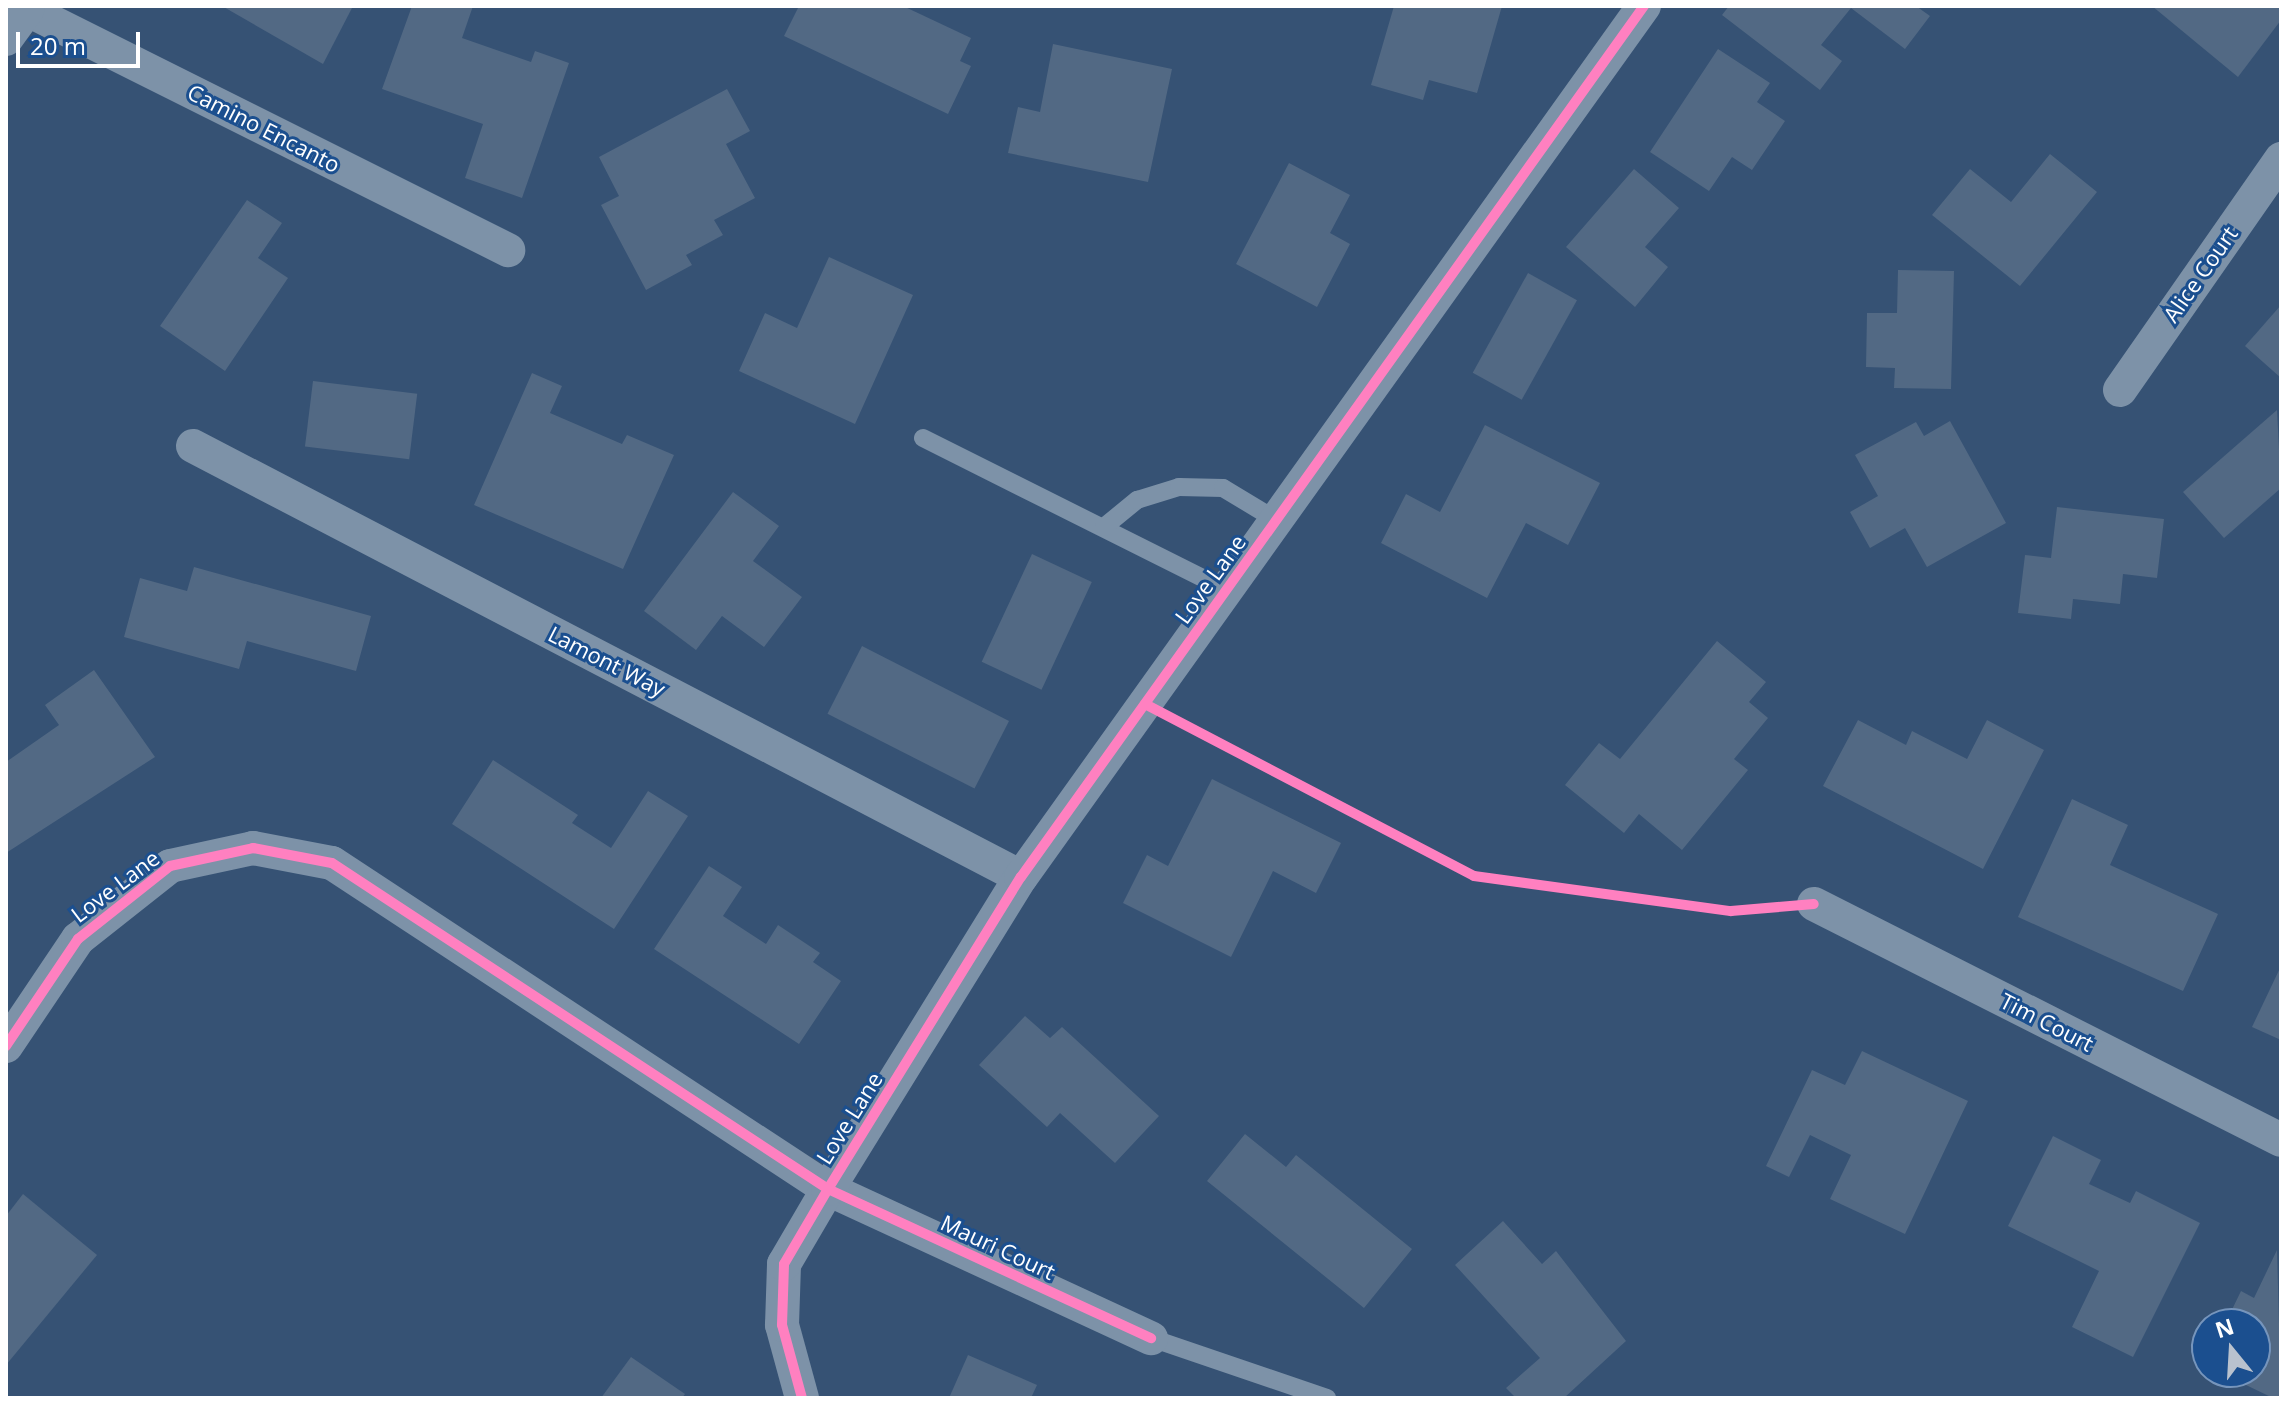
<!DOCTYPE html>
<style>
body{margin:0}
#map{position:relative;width:2287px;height:1404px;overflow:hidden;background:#365274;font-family:"Open Sans",sans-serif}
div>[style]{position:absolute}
.building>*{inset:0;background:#526984;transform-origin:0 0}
.service>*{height:18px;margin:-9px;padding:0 9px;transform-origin:9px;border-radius:9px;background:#7d92a8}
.minor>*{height:34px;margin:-17px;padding:0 17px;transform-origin:17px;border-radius:17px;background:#7d92a8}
.cycleway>*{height:10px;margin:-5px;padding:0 5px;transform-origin:5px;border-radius:5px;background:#ff80c0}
span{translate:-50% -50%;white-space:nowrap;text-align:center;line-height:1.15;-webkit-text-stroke:6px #1b4f8f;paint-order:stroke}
.street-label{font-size:22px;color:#fff}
.frame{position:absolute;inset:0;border:8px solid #fff;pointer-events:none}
.north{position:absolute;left:2191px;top:1308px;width:80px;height:80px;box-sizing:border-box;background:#1b4f8f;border:2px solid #7695bc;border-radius:50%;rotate:342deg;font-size:22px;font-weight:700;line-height:32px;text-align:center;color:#fff}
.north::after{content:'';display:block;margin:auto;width:28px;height:36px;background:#b9c2ce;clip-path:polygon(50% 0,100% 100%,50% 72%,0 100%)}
.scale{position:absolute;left:16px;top:32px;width:124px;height:36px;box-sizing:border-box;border:4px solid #fff;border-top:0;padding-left:10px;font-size:24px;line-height:28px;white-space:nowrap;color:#fff;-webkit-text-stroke:6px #1b4f8f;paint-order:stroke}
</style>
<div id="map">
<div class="building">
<i style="clip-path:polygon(222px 6px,353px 6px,323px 64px)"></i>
<i style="clip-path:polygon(412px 6px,473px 6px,462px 38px,531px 62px,535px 51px,569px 63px,522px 198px,465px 178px,483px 124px,382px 89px)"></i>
<i style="clip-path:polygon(799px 6px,903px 6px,971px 38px,960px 61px,971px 66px,948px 114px,784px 36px)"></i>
<i style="clip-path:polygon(1394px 6px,1502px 6px,1477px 93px,1429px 80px,1423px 100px,1371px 85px)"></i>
<i style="clip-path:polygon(1729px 6px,1916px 6px,1930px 16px,1905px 49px,1851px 8px,1821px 45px,1842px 61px,1820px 90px,1722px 15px)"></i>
<i style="clip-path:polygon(2152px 6px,2281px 6px,2281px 20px,2238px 77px)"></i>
<i style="clip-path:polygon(1053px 44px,1172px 69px,1148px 182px,1008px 153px,1018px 107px,1040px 112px)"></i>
<i style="clip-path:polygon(1718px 49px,1770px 83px,1757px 102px,1785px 121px,1752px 170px,1732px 157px,1709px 191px,1650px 152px)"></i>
<i style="clip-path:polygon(727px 89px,750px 131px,726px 144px,755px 198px,714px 220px,723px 235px,686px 255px,692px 265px,646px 290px,601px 205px,619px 196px,599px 157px)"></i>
<i style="clip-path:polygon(2050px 154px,2097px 192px,2020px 286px,1932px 215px,1970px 169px,2011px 202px)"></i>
<i style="clip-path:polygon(1289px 163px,1350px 195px,1330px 233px,1350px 244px,1317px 307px,1236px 264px)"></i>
<i style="clip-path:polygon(1634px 169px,1679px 208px,1645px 247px,1668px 267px,1635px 307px,1566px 247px)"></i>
<i style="clip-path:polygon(247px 200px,282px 223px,258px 258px,288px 278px,225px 371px,160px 326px)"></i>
<i style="clip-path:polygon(829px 257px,913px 295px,855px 424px,739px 371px,765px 313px,797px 328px)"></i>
<i style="clip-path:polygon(1898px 270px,1954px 271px,1951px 389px,1894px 388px,1895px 368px,1866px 367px,1867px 313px,1897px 313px)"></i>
<i style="left:1528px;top:273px;width:56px;height:114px;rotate:29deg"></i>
<i style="clip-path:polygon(2281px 305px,2281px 378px,2245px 346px)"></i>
<i style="clip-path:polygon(532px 373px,562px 386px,550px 413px,622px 444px,627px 435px,674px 455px,623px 569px,474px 505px)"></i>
<i style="left:313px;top:381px;width:105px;height:66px;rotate:7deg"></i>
<i style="clip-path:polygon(2277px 410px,2281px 488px,2224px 538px,2183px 492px)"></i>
<i style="clip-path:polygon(1950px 421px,2006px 523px,1927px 567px,1905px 528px,1870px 548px,1850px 512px,1878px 496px,1855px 455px,1916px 422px,1924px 436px)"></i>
<i style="clip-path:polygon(1485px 425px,1600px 483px,1568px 545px,1526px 523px,1487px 598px,1381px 543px,1406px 494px,1440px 512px)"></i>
<i style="clip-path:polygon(733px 492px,779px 526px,753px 561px,802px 597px,764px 647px,722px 616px,696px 650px,644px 611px)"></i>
<i style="clip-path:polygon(2057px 507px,2164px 519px,2157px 578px,2123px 574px,2120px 604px,2073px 599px,2071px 619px,2018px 613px,2025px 555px,2051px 558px)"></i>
<i style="left:1032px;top:554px;width:66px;height:119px;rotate:25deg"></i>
<i style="clip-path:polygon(194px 567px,371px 616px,356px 671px,247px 641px,239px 669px,124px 637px,140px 578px,187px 591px)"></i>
<i style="clip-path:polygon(1717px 641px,1766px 682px,1749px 702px,1768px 718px,1734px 759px,1748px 770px,1682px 850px,1639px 814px,1624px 833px,1565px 785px,1599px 743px,1620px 759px)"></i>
<i style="left:862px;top:646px;width:165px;height:76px;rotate:27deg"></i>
<i style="clip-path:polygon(94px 670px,155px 757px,6px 853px,6px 762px,59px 725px,45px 705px)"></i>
<i style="clip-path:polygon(1858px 720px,1906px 745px,1912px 731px,1967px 759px,1987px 720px,2044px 750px,1983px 869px,1823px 786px)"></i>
<i style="clip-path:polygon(493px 760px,578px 815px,572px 823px,611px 848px,648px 791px,688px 816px,614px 929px,452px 824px)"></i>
<i style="clip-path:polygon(1212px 779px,1341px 843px,1316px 893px,1273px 871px,1231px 957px,1123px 903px,1147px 855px,1168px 866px)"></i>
<i style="clip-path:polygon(2072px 799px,2128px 825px,2110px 865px,2218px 914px,2183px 991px,2018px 917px)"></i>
<i style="clip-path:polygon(709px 866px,742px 887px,723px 916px,766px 944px,778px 925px,820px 953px,813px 962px,841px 981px,799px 1044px,654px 949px)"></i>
<i style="clip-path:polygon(2281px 966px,2281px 1040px,2252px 1027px)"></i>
<i style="clip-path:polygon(1025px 1016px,1050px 1038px,1062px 1027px,1159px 1116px,1115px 1163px,1060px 1113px,1047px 1127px,979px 1065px)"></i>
<i style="clip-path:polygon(1862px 1051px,1968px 1101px,1905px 1234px,1830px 1199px,1851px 1155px,1810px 1135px,1789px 1177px,1766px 1166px,1812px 1070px,1845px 1085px)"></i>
<i style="clip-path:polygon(1245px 1134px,1286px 1167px,1296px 1155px,1412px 1249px,1364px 1308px,1207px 1181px)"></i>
<i style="clip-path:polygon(2053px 1136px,2101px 1160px,2089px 1184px,2130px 1203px,2136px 1191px,2200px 1223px,2133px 1357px,2072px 1327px,2099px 1271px,2008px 1226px)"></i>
<i style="clip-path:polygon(23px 1194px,97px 1255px,6px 1365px,6px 1216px)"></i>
<i style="clip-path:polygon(1503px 1221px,1542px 1264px,1556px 1251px,1626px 1341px,1564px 1398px,1516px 1398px,1506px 1388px,1540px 1358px,1455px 1265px)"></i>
<i style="clip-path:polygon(2277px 1250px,2281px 1398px,2273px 1398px,2219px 1372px,2255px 1372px,2255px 1324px,2225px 1324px,2241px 1291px,2254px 1298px)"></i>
<i style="clip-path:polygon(968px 1355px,1037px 1385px,1031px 1398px,949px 1398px)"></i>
<i style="clip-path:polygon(631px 1357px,685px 1394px,682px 1398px,601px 1398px)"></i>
</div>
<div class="service">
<i style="left:923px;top:438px;width:339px;rotate:26.6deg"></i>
<i style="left:1104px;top:527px;width:43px;rotate:-39.3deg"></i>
<i style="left:1137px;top:500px;width:44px;rotate:-17.2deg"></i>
<i style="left:1179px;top:487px;width:44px;rotate:1.3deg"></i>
<i style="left:1223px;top:488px;width:62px;rotate:31.1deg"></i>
<i style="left:1151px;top:1338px;width:186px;rotate:18.8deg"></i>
</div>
<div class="minor">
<i style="left:20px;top:6px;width:546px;rotate:26.57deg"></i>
<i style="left:6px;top:39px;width:36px;rotate:-54deg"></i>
<i style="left:2120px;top:390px;width:282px;rotate:-55.1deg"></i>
<i style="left:193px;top:446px;width:933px;rotate:27.5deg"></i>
<i style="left:1814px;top:904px;width:523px;rotate:26.81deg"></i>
<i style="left:6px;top:1046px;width:129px;rotate:-56.1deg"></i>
<i style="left:78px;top:939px;width:117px;rotate:-38.4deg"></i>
<i style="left:170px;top:866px;width:85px;rotate:-12.2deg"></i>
<i style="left:253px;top:848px;width:80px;rotate:10.8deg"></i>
<i style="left:332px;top:863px;width:594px;rotate:33.32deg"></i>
<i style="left:828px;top:1189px;width:356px;rotate:24.8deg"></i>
<i style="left:802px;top:1398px;width:76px;rotate:-105.3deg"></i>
<i style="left:782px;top:1325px;width:61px;rotate:-88.1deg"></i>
<i style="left:784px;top:1264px;width:87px;rotate:-59.6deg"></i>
<i style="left:828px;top:1189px;width:367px;rotate:-58.3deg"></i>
<i style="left:1021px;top:877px;width:1071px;rotate:-54.43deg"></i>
</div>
<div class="cycleway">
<i style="left:1145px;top:704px;width:371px;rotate:27.6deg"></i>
<i style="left:1474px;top:876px;width:259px;rotate:7.8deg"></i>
<i style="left:1731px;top:911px;width:83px;rotate:-4.8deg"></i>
<i style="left:6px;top:1046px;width:129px;rotate:-56.1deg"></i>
<i style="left:78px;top:939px;width:117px;rotate:-38.4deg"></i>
<i style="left:170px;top:866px;width:85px;rotate:-12.2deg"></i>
<i style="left:253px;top:848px;width:80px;rotate:10.8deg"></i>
<i style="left:332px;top:863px;width:594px;rotate:33.32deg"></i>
<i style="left:828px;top:1189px;width:356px;rotate:24.8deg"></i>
<i style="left:802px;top:1398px;width:76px;rotate:-105.3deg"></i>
<i style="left:782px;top:1325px;width:61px;rotate:-88.1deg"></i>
<i style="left:784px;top:1264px;width:87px;rotate:-59.6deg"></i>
<i style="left:828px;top:1189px;width:367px;rotate:-58.3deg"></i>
<i style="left:1021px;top:877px;width:1071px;rotate:-54.43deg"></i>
</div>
<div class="street-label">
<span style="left:264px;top:128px;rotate:27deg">Camino Encanto</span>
<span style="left:2200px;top:274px;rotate:-55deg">Alice Court</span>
<span style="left:1210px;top:579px;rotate:-54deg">Love Lane</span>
<span style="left:607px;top:661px;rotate:27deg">Lamont Way</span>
<span style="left:115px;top:886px;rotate:-37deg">Love Lane</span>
<span style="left:2047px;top:1022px;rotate:27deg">Tim Court</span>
<span style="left:849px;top:1118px;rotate:-58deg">Love Lane</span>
<span style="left:998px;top:1247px;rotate:25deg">Mauri Court</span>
</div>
<div class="frame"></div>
<div class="north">N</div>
<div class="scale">20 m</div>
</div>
